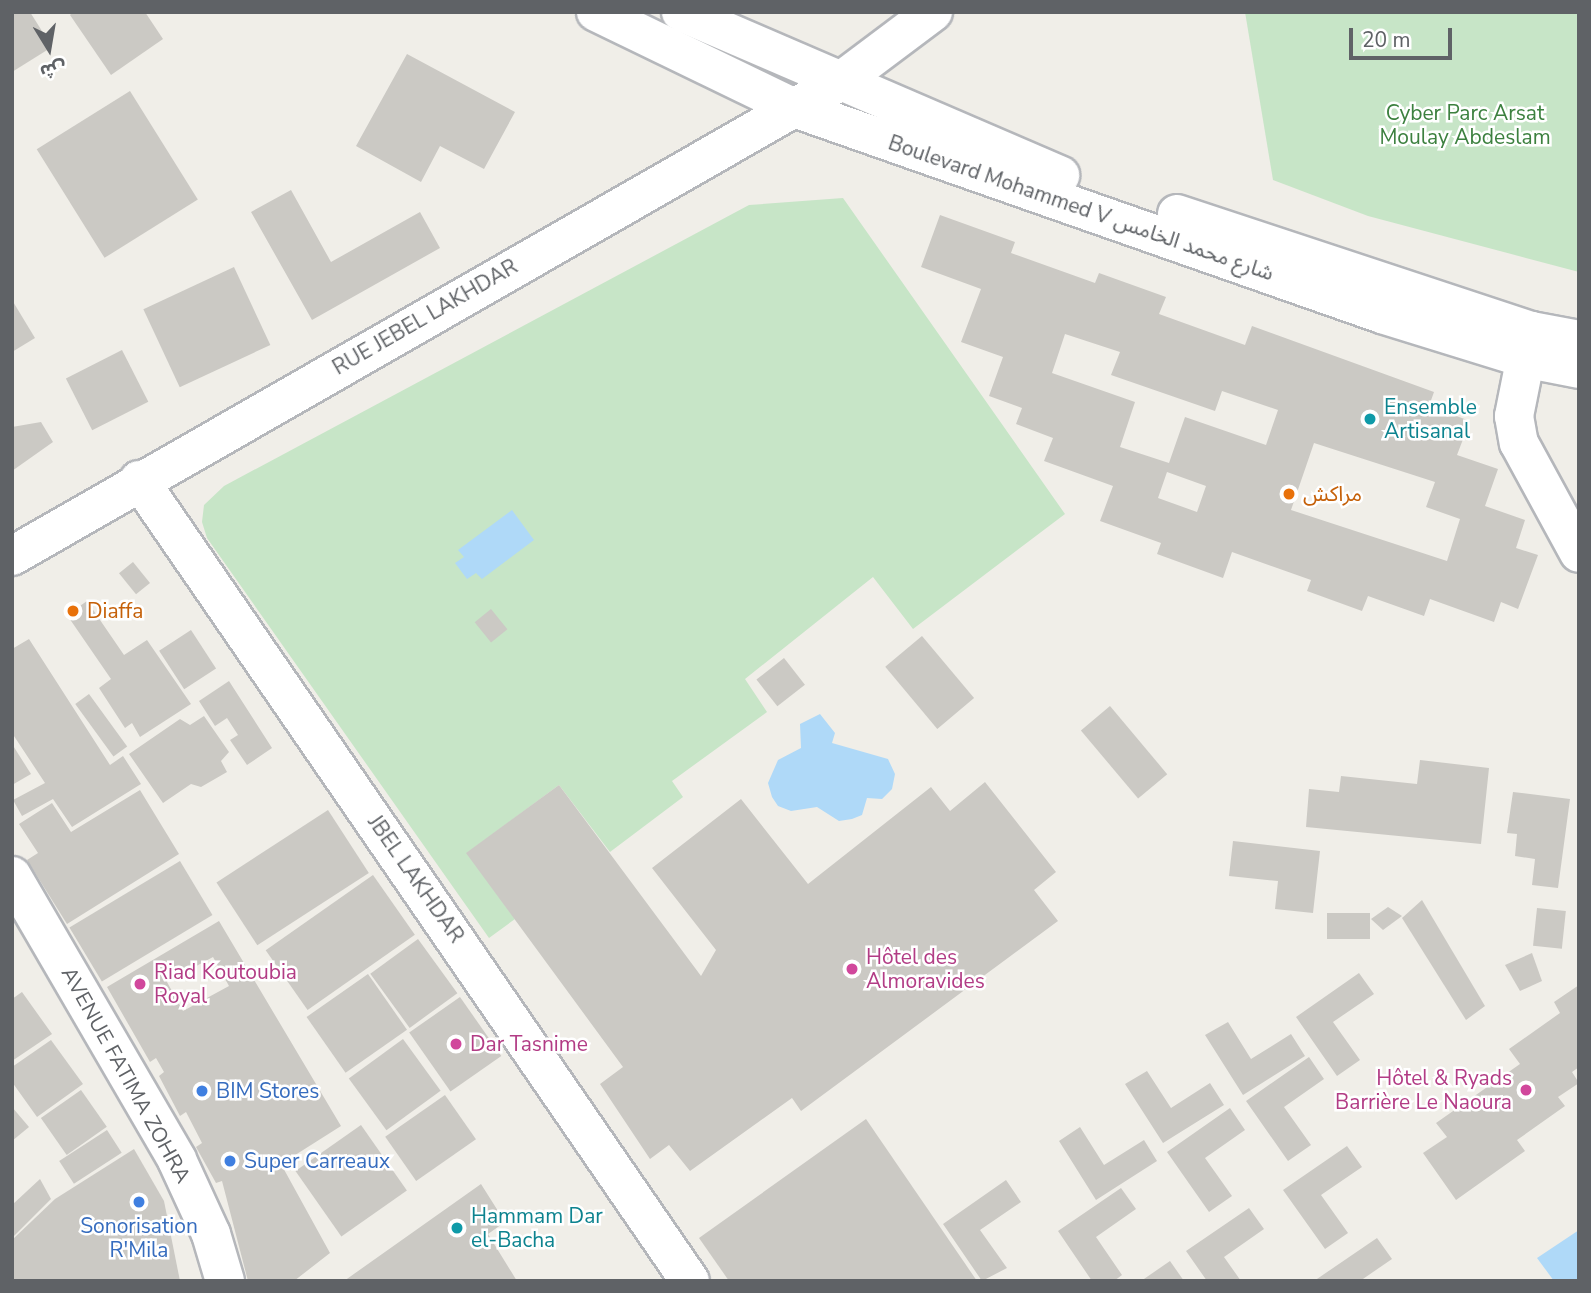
<!DOCTYPE html>
<meta charset="utf-8">
<style>
body{margin:0}
#map{position:relative;width:1591px;height:1293px;overflow:hidden;background:#f0eee8;font-family:"Nunito Sans","Noto Sans Arabic",sans-serif}
div>[style]{position:absolute}
.green>*{inset:0;background:#c7e5c7}
.water>*{inset:0;background:#afd9f8}
.building>*{inset:0;background:#cbc9c4;transform-origin:0 0}
.roads{filter:drop-shadow(2px 0 #b5b7bb) drop-shadow(-2px 0 #b5b7bb) drop-shadow(0 2px #b5b7bb) drop-shadow(0 -2px #b5b7bb)}
.minor>*{height:38px;margin:-19px;padding:0 19px;transform-origin:19px;border-radius:19px;background:#fff}
.tertiary>*{height:38px;margin:-19px;padding:0 19px;transform-origin:19px;border-radius:19px;background:#fff}
.secondary>*{height:38px;margin:-19px;padding:0 19px;transform-origin:19px;border-radius:19px;background:#fff}
.dots>*{width:19px;height:19px;translate:-50% -50%;box-sizing:border-box;border:4px solid #fff;border-radius:50%}
span{translate:-50% -50%;white-space:nowrap;text-align:center;line-height:1.15;-webkit-text-stroke:5px #fff;paint-order:stroke}
.park-label{font-size:21px;color:#3c803f}
.street-label{font-size:21px;color:#5f6266}
.culture-label{font-size:21px;color:#0d838f}
.left{translate:0 -50%;text-align:left}
.food-label{font-size:21px;color:#c56008}
.hotel-label{font-size:21px;color:#b23c85}
.right{translate:-100% -50%;text-align:right}
.shop-label{font-size:21px;color:#366cbe}
.frame{position:absolute;inset:0;border:14px solid #5f6266;pointer-events:none}
.north{position:absolute;left:14px;top:14px;width:70px;height:70px;-webkit-text-stroke:5px #fff;paint-order:stroke;rotate:169deg;font-size:19px;font-weight:700;line-height:28px;text-align:center;color:#5f6266}
.north::after{content:'';display:block;margin:auto;width:24px;height:32px;background:#5f6266;clip-path:polygon(50% 0,100% 100%,50% 72%,0 100%)}
.scale{position:absolute;left:1349px;top:28px;width:103px;height:32px;box-sizing:border-box;border:4px solid #5f6266;border-top:0;padding-left:9px;font-size:21px;line-height:24px;white-space:nowrap;color:#5f6266;-webkit-text-stroke:5px #fff;paint-order:stroke}
</style>
<div id="map">
<div class="green">
<i style="clip-path:polygon(1245px 12px,1579px 12px,1579px 272px,1368px 216px,1273px 180px)"></i>
<i style="clip-path:polygon(843px 198px,1065px 514px,913px 629px,873px 577px,745px 679px,767px 712px,672px 781px,683px 797px,610px 852px,559px 785px,467px 853px,515px 919px,489px 938px,207px 538px,202px 522px,204px 505px,224px 486px,749px 205px)"></i>
</div>
<div class="water">
<i style="clip-path:polygon(512px 510px,534px 540px,482px 579px,476px 573px,467px 579px,455px 563px,464px 557px,458px 550px)"></i>
<i style="clip-path:polygon(820px 714px,835px 733px,832px 743px,888px 759px,895px 774px,892px 789px,882px 799px,867px 798px,862px 815px,852px 819px,839px 821px,817px 807px,791px 811px,778px 806px,772px 797px,768px 783px,778px 760px,801px 748px,800px 724px)"></i>
<i style="clip-path:polygon(1579px 1230px,1579px 1281px,1554px 1281px,1537px 1258px)"></i>
</div>
<div class="building">
<i style="clip-path:polygon(12px 12px,30px 12px,52px 47px,12px 72px)"></i>
<i style="clip-path:polygon(73px 12px,145px 12px,163px 39px,111px 75px,70px 15px)"></i>
<i style="clip-path:polygon(407px 54px,515px 112px,484px 169px,440px 146px,421px 182px,356px 146px)"></i>
<i style="left:130px;top:91px;width:128px;height:110px;rotate:58deg"></i>
<i style="clip-path:polygon(291px 190px,331px 262px,420px 212px,440px 248px,312px 320px,251px 212px)"></i>
<i style="clip-path:polygon(evenodd,940px 215px,1015px 242px,1011px 253px,1095px 283px,1099px 273px,1166px 297px,1159px 314px,1245px 345px,1252px 326px,1434px 392px,1429px 406px,1470px 421px,1457px 455px,1498px 469px,1485px 506px,1525px 520px,1516px 548px,1538px 555px,1518px 609px,1501px 602px,1494px 622px,1430px 599px,1424px 616px,1368px 596px,1362px 611px,1307px 591px,1311px 580px,1232px 552px,1223px 578px,1157px 554px,1161px 543px,1100px 521px,1113px 486px,1044px 461px,1053px 438px,1016px 424px,1022px 408px,989px 396px,1003px 357px,961px 342px,981px 289px,921px 267px,940px 215px,1065px 334px,1120px 352px,1111px 375px,1215px 411px,1222px 391px,1278px 410px,1266px 445px,1185px 417px,1169px 463px,1120px 447px,1135px 402px,1052px 373px,1065px 334px,940px 215px,1314px 443px,1435px 482px,1426px 507px,1460px 519px,1447px 561px,1291px 510px,1314px 443px,940px 215px,1167px 472px,1206px 486px,1197px 512px,1158px 498px,1167px 472px)"></i>
<i style="left:234px;top:267px;width:86px;height:100px;rotate:65deg"></i>
<i style="clip-path:polygon(12px 300px,35px 338px,12px 352px)"></i>
<i style="left:122px;top:350px;width:58px;height:63px;rotate:63deg"></i>
<i style="clip-path:polygon(41px 422px,53px 442px,12px 471px,12px 427px)"></i>
<i style="left:133px;top:562px;width:27px;height:18px;rotate:51deg"></i>
<i style="clip-path:polygon(87px 601px,124px 655px,147px 640px,191px 704px,140px 737px,132px 723px,125px 728px,99px 688px,111px 679px,67px 615px)"></i>
<i style="left:491px;top:609px;width:26px;height:21px;rotate:51deg"></i>
<i style="left:191px;top:630px;width:46px;height:38px;rotate:57deg"></i>
<i style="left:922px;top:636px;width:81px;height:48px;rotate:50deg"></i>
<i style="clip-path:polygon(29px 639px,110px 765px,123px 756px,141px 784px,72px 827px,53px 799px,22px 816px,13px 800px,45px 783px,12px 733px,12px 649px)"></i>
<i style="left:784px;top:658px;width:34px;height:35px;rotate:52deg"></i>
<i style="clip-path:polygon(229px 681px,272px 748px,247px 765px,230px 740px,238px 735px,227px 718px,215px 726px,199px 701px)"></i>
<i style="left:89px;top:694px;width:65px;height:17px;rotate:54deg"></i>
<i style="left:1110px;top:706px;width:89px;height:38px;rotate:50deg"></i>
<i style="clip-path:polygon(204px 716px,229px 752px,221px 761px,227px 772px,201px 787px,191px 784px,163px 803px,129px 754px,180px 719px,190px 725px)"></i>
<i style="clip-path:polygon(12px 744px,31px 774px,12px 785px)"></i>
<i style="clip-path:polygon(1420px 760px,1489px 768px,1481px 844px,1306px 827px,1309px 789px,1339px 792px,1341px 776px,1417px 784px)"></i>
<i style="clip-path:polygon(985px 782px,1056px 872px,1034px 890px,1058px 921px,801px 1111px,792px 1098px,690px 1171px,669px 1145px,650px 1159px,600px 1084px,623px 1067px,466px 853px,559px 785px,701px 976px,716px 950px,652px 868px,741px 799px,808px 884px,931px 787px,950px 811px)"></i>
<i style="clip-path:polygon(140px 790px,179px 854px,67px 924px,27px 860px,38px 853px,19px 824px,52px 803px,71px 832px)"></i>
<i style="clip-path:polygon(1513px 792px,1570px 799px,1558px 888px,1532px 885px,1535px 859px,1515px 856px,1517px 834px,1507px 833px)"></i>
<i style="left:328px;top:810px;width:75px;height:133px;rotate:57deg"></i>
<i style="clip-path:polygon(1233px 841px,1320px 851px,1313px 913px,1275px 909px,1278px 881px,1229px 876px)"></i>
<i style="left:180px;top:861px;width:63px;height:129px;rotate:59deg"></i>
<i style="left:373px;top:875px;width:73px;height:131px;rotate:55deg"></i>
<i style="clip-path:polygon(1422px 900px,1485px 1006px,1466px 1020px,1402px 918px)"></i>
<i style="clip-path:polygon(1388px 907px,1402px 916px,1383px 930px,1371px 919px)"></i>
<i style="left:1537px;top:908px;width:29px;height:38px;rotate:6deg"></i>
<i style="left:1327px;top:913px;width:43px;height:26px"></i>
<i style="clip-path:polygon(evenodd,219px 921px,341px 1126px,281px 1164px,330px 1253px,294px 1281px,248px 1281px,222px 1181px,216px 1183px,196px 1147px,202px 1143px,186px 1112px,180px 1116px,159px 1076px,164px 1072px,156px 1058px,150px 1062px,107px 987px,219px 921px,213px 957px,229px 986px,183px 1011px,167px 982px,213px 957px)"></i>
<i style="left:418px;top:939px;width:67px;height:59px;rotate:54deg"></i>
<i style="clip-path:polygon(1532px 953px,1542px 981px,1520px 991px,1505px 965px)"></i>
<i style="clip-path:polygon(1359px 973px,1374px 994px,1333px 1022px,1360px 1060px,1337px 1076px,1296px 1017px)"></i>
<i style="left:368px;top:974px;width:68px;height:75px;rotate:55deg"></i>
<i style="clip-path:polygon(1579px 985px,1579px 1067px,1572px 1072px,1579px 1083px,1558px 1097px,1565px 1106px,1517px 1140px,1525px 1151px,1456px 1200px,1423px 1153px,1447px 1137px,1436px 1123px,1520px 1064px,1509px 1049px,1560px 1013px,1554px 1002px)"></i>
<i style="clip-path:polygon(22px 992px,52px 1034px,12px 1061px,12px 999px)"></i>
<i style="left:460px;top:997px;width:72px;height:62px;rotate:55deg"></i>
<i style="clip-path:polygon(1228px 1022px,1251px 1059px,1291px 1034px,1305px 1056px,1243px 1095px,1205px 1035px)"></i>
<i style="left:403px;top:1039px;width:64px;height:67px;rotate:54deg"></i>
<i style="clip-path:polygon(51px 1040px,83px 1084px,37px 1117px,12px 1082px,12px 1067px)"></i>
<i style="clip-path:polygon(1309px 1057px,1324px 1079px,1284px 1107px,1311px 1145px,1288px 1161px,1246px 1101px)"></i>
<i style="clip-path:polygon(1147px 1071px,1171px 1108px,1210px 1083px,1224px 1105px,1163px 1143px,1125px 1084px)"></i>
<i style="left:81px;top:1090px;width:45px;height:49px;rotate:55deg"></i>
<i style="left:445px;top:1095px;width:54px;height:73px;rotate:55deg"></i>
<i style="clip-path:polygon(12px 1107px,29px 1127px,12px 1141px)"></i>
<i style="clip-path:polygon(1230px 1108px,1245px 1130px,1205px 1158px,1232px 1196px,1209px 1212px,1167px 1152px)"></i>
<i style="clip-path:polygon(866px 1119px,977px 1281px,729px 1281px,699px 1238px)"></i>
<i style="left:361px;top:1125px;width:80px;height:80px;rotate:55deg"></i>
<i style="clip-path:polygon(1080px 1127px,1104px 1165px,1144px 1140px,1157px 1161px,1096px 1200px,1059px 1141px)"></i>
<i style="left:107px;top:1130px;width:27px;height:57px;rotate:57deg"></i>
<i style="clip-path:polygon(1347px 1146px,1362px 1167px,1321px 1195px,1348px 1233px,1325px 1249px,1283px 1190px)"></i>
<i style="clip-path:polygon(134px 1149px,164px 1201px,180px 1281px,12px 1281px,12px 1240px,55px 1199px)"></i>
<i style="clip-path:polygon(40px 1179px,51px 1199px,12px 1238px,12px 1205px)"></i>
<i style="clip-path:polygon(1006px 1180px,1021px 1202px,980px 1230px,1007px 1268px,982px 1281px,943px 1224px)"></i>
<i style="clip-path:polygon(481px 1184px,505px 1222px,488px 1234px,517px 1281px,344px 1281px)"></i>
<i style="clip-path:polygon(1121px 1188px,1136px 1209px,1096px 1237px,1122px 1275px,1114px 1281px,1092px 1281px,1058px 1231px)"></i>
<i style="clip-path:polygon(1249px 1208px,1264px 1229px,1224px 1257px,1241px 1281px,1207px 1281px,1186px 1251px)"></i>
<i style="clip-path:polygon(1377px 1238px,1392px 1259px,1360px 1281px,1314px 1281px)"></i>
<i style="clip-path:polygon(1170px 1261px,1184px 1281px,1141px 1281px)"></i>
</div>
<div class="roads">
<div class="minor">
<i style="left:841px;top:81px;width:115px;rotate:-36.9deg"></i>
<i style="left:1531px;top:331px;width:87px;rotate:101.3deg"></i>
<i style="left:1514px;top:416px;width:27px;rotate:80deg"></i>
<i style="left:1519px;top:443px;width:125px;rotate:61.4deg"></i>
<i style="left:139px;top:480px;width:972px;rotate:55.48deg"></i>
</div>
<div class="tertiary">
<i style="left:12px;top:556px;width:955px;rotate:-29.81deg"></i>
<i style="left:12px;top:876px;width:328px;rotate:59.8deg"></i>
<i style="left:177px;top:1160px;width:81px;rotate:65.3deg"></i>
<i style="left:211px;top:1234px;width:49px;rotate:73.4deg"></i>
</div>
<div class="secondary">
<i style="left:596px;top:12px;width:223px;rotate:25.8deg"></i>
<i style="left:797px;top:109px;width:620px;rotate:19.31deg"></i>
<i style="left:1382px;top:314px;width:149px;rotate:17.2deg"></i>
<i style="left:1524px;top:358px;width:56px;rotate:11.3deg"></i>
<i style="left:681px;top:12px;width:413px;rotate:23.3deg"></i>
<i style="left:1177px;top:214px;width:373px;rotate:18.3deg"></i>
<i style="left:1531px;top:331px;width:49px;rotate:10.6deg"></i>
</div>
</div>
<div class="dots">
<i style="left:1370px;top:419px;background:#0f9aa8"></i>
<i style="left:1289px;top:494px;background:#e8710a"></i>
<i style="left:73px;top:611px;background:#e8710a"></i>
<i style="left:852px;top:969px;background:#d1479c"></i>
<i style="left:140px;top:984px;background:#d1479c"></i>
<i style="left:456px;top:1044px;background:#d1479c"></i>
<i style="left:1526px;top:1090px;background:#d1479c"></i>
<i style="left:202px;top:1091px;background:#3f7fe0"></i>
<i style="left:230px;top:1161px;background:#3f7fe0"></i>
<i style="left:139px;top:1202px;background:#3f7fe0"></i>
<i style="left:457px;top:1228px;background:#0f9aa8"></i>
</div>
<div class="park-label">
<span style="left:1465px;top:125px">Cyber Parc Arsat<br>Moulay Abdeslam</span>
</div>
<div class="street-label">
<span style="left:1081px;top:208px;rotate:19deg">Boulevard Mohammed V شارع محمد الخامس</span>
<span style="left:425px;top:317px;rotate:-30deg">RUE JEBEL LAKHDAR</span>
<span style="left:416px;top:879px;rotate:55deg">JBEL LAKHDAR</span>
<span style="left:126px;top:1075px;rotate:61deg">AVENUE FATIMA ZOHRA</span>
</div>
<div class="culture-label">
<span class="left" style="left:1384px;top:419px">Ensemble<br>Artisanal</span>
<span class="left" style="left:471px;top:1228px">Hammam Dar<br>el-Bacha</span>
</div>
<div class="food-label">
<span class="left" style="left:1303px;top:494px">مراكش</span>
<span class="left" style="left:87px;top:611px">Diaffa</span>
</div>
<div class="hotel-label">
<span class="left" style="left:866px;top:969px">Hôtel des<br>Almoravides</span>
<span class="left" style="left:154px;top:984px">Riad Koutoubia<br>Royal</span>
<span class="left" style="left:470px;top:1044px">Dar Tasnime</span>
<span class="right" style="left:1512px;top:1090px">Hôtel &amp; Ryads<br>Barrière Le Naoura</span>
</div>
<div class="shop-label">
<span class="left" style="left:216px;top:1091px">BIM Stores</span>
<span class="left" style="left:244px;top:1161px">Super Carreaux</span>
<span style="left:139px;top:1238px">Sonorisation<br>R'Mila</span>
</div>
<div class="frame"></div>
<div class="north">ش</div>
<div class="scale">20 m</div>
</div>
